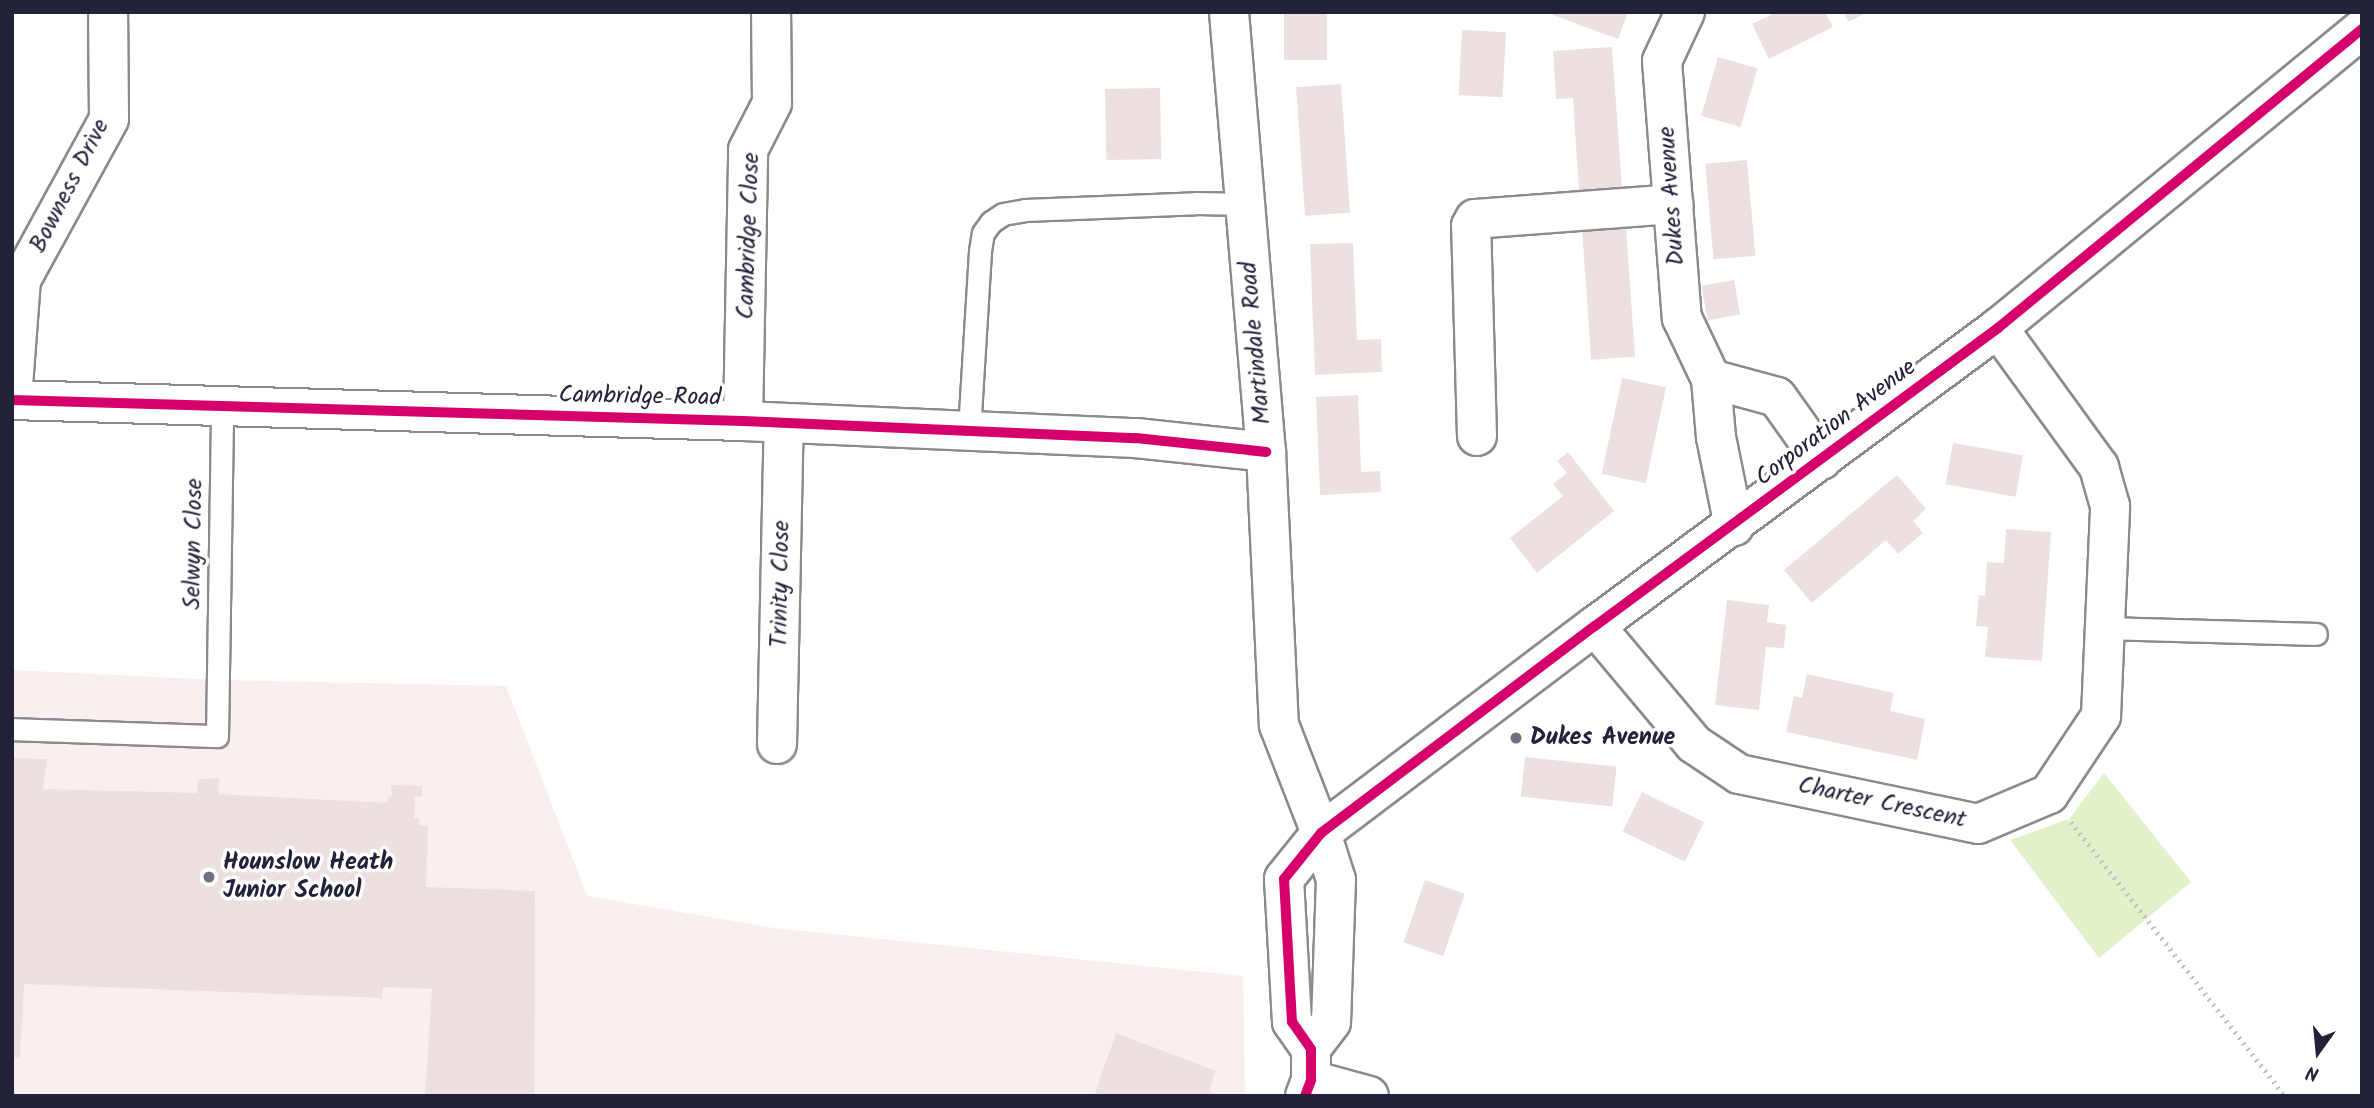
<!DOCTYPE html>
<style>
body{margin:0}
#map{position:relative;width:2374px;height:1108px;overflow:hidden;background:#fff;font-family:Kalam,sans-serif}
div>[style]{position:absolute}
.built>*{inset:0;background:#f9efee}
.green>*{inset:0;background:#e1f1c9}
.building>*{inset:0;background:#ece1e0;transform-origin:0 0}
.path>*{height:4.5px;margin-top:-2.25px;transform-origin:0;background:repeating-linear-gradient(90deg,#c2c2c4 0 2px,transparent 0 7px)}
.roads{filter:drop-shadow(2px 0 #8a8a8f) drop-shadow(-2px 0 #8a8a8f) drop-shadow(0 2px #8a8a8f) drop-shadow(0 -2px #8a8a8f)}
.lane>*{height:21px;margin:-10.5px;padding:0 10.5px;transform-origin:10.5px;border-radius:10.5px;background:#fff}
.street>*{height:38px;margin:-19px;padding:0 19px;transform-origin:19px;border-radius:19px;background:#fff}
.cycleway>*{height:10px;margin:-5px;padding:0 5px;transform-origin:5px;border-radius:5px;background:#d6006c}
.dots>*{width:19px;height:19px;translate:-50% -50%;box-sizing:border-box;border:4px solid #fff;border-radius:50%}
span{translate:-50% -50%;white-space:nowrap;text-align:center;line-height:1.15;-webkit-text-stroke:7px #fff;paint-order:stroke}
.street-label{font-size:24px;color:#22223b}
.poi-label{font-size:24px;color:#22223b;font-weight:700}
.left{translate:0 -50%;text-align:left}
.frame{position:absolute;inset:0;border:14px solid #22223b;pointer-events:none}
.north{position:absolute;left:2283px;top:1017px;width:70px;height:70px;-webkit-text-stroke:5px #fff;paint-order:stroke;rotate:195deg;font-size:19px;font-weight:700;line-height:28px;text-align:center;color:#22223b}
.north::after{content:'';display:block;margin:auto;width:24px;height:32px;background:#22223b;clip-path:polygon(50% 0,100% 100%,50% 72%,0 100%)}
</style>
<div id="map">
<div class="built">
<i style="clip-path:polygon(12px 670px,218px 680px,506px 686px,587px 896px,774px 928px,1243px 976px,1245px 1096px,12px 1096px)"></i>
</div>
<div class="green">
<i style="clip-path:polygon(2104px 773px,2191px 882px,2099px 958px,2010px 840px,2069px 819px)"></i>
</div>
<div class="building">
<i style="left:1284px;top:12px;width:43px;height:48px"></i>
<i style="clip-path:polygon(1545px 12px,1628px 12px,1618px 39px)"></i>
<i style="clip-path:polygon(1777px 12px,1825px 12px,1833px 27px,1769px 59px,1752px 24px)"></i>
<i style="clip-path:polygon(1843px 12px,1867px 12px,1849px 22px)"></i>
<i style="left:1462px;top:30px;width:44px;height:65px;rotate:3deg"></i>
<i style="clip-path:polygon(1612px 47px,1622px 189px,1579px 192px,1573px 98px,1556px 99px,1553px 51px)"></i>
<i style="left:1718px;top:57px;width:41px;height:61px;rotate:16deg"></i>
<i style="left:1341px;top:84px;width:129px;height:45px;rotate:86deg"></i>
<i style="left:1160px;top:88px;width:71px;height:55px;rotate:89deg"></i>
<i style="left:1747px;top:160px;width:96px;height:42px;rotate:85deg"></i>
<i style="left:1626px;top:227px;width:130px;height:44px;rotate:86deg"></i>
<i style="clip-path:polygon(1353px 243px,1357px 340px,1381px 339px,1382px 372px,1315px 375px,1310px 244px)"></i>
<i style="left:1734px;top:280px;width:35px;height:33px;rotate:80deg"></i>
<i style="left:1622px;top:378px;width:45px;height:98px;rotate:12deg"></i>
<i style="clip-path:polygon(1358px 395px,1361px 472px,1380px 471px,1381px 492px,1320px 495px,1316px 397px)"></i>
<i style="left:1953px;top:443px;width:71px;height:42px;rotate:10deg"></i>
<i style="clip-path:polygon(1568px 452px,1614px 511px,1537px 573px,1510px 538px,1563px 496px,1553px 484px,1567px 473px,1557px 461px)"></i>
<i style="clip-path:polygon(1897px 475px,1926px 509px,1913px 521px,1923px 533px,1898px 554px,1886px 540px,1812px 603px,1784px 570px)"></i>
<i style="clip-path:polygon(2006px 529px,2051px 532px,2042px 661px,1985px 657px,1988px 627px,1976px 626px,1979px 595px,1985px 596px,1987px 562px,2004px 563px)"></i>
<i style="clip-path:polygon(1727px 600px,1769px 605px,1767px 622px,1786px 625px,1784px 648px,1766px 647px,1759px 710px,1715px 705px)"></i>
<i style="clip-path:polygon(1807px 674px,1894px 693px,1890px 711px,1925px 719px,1917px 760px,1786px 732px,1794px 696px,1802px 698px)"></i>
<i style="left:1525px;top:757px;width:92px;height:40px;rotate:6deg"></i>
<i style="clip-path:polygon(12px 758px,47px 759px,43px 789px,197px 793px,198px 779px,219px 778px,218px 794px,387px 803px,388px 795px,392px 796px,391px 785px,422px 786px,422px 797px,415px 796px,414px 818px,420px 819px,419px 825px,428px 826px,426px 887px,535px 891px,534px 1096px,425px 1096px,432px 989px,383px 987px,382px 998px,24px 984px,20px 1058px,12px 1057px)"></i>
<i style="left:1642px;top:792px;width:69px;height:44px;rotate:26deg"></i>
<i style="left:1425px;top:880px;width:42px;height:66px;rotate:19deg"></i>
<i style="clip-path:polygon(1116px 1033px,1216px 1071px,1209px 1091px,1213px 1092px,1212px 1096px,1094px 1096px)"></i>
</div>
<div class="path">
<i style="left:2071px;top:822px;width:348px;rotate:52deg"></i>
</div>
<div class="roads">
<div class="lane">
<i style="left:969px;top:431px;width:180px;rotate:-86.5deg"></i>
<i style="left:980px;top:251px;width:18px;rotate:-81deg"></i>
<i style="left:983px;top:233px;width:14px;rotate:-54deg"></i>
<i style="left:991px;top:222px;width:14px;rotate:-34deg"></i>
<i style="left:1003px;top:214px;width:22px;rotate:-10deg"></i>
<i style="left:1025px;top:210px;width:171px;rotate:-2.3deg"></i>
<i style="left:1196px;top:203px;width:48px;rotate:1.2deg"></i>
<i style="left:2105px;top:628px;width:211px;rotate:1.6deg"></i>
<i style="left:12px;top:729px;width:205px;rotate:2deg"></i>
<i style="left:217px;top:736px;width:328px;rotate:-89.1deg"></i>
</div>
<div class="street">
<i style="left:1229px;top:12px;width:442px;rotate:85.2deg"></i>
<i style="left:1266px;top:452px;width:273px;rotate:87.3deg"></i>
<i style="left:1279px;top:725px;width:116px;rotate:68.7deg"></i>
<i style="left:1321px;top:833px;width:49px;rotate:72.3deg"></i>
<i style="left:1336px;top:880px;width:142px;rotate:92deg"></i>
<i style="left:1331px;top:1022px;width:34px;rotate:127deg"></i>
<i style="left:1685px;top:12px;width:54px;rotate:115.1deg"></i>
<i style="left:1662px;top:61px;width:258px;rotate:85.6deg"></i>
<i style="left:1682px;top:318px;width:68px;rotate:64.6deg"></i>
<i style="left:1711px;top:379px;width:68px;rotate:15.3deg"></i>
<i style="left:1777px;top:397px;width:77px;rotate:54.5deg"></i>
<i style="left:1711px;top:379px;width:58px;rotate:85.1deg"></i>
<i style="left:1716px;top:437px;width:91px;rotate:78.6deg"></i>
<i style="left:12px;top:399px;width:119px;rotate:-85.7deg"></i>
<i style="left:21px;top:280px;width:183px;rotate:-61.3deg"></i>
<i style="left:109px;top:119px;width:107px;rotate:-90.5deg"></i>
<i style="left:12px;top:400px;width:731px;rotate:1.65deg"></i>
<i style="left:743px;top:421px;width:393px;rotate:2.5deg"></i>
<i style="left:1136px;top:438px;width:131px;rotate:6.1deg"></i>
<i style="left:743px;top:421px;width:271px;rotate:-88.9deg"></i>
<i style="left:748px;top:150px;width:53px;rotate:-62.9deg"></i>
<i style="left:772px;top:103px;width:91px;rotate:-90.6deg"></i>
<i style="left:1477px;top:436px;width:210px;rotate:-91.6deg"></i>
<i style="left:1471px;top:226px;width:8px;rotate:-60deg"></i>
<i style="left:1475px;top:219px;width:199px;rotate:-4.3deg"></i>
<i style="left:1595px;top:626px;width:154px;rotate:50deg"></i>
<i style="left:1694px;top:744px;width:54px;rotate:33.7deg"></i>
<i style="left:1739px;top:774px;width:244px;rotate:11.8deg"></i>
<i style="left:1978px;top:824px;width:77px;rotate:-22.9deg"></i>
<i style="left:2049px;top:794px;width:94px;rotate:-56.3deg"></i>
<i style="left:2101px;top:716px;width:210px;rotate:-87.5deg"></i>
<i style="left:2110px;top:506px;width:41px;rotate:-105.8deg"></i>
<i style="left:2099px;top:467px;width:172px;rotate:-126deg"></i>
<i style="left:777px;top:744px;width:321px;rotate:-88.8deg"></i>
<i style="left:1311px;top:1080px;width:60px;rotate:15.4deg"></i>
<i style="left:1305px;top:1096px;width:17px;rotate:-69deg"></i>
<i style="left:1311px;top:1080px;width:31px;rotate:-90deg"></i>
<i style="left:1311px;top:1049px;width:33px;rotate:-125deg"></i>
<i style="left:1292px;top:1022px;width:143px;rotate:-93.2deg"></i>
<i style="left:1284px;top:879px;width:59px;rotate:-51.2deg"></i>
<i style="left:1321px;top:833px;width:343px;rotate:-37.1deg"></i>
<i style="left:1595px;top:626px;width:501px;rotate:-36.48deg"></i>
<i style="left:1998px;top:328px;width:471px;rotate:-39.4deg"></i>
</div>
</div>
<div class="cycleway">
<i style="left:12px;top:400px;width:731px;rotate:1.65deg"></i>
<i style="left:743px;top:421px;width:393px;rotate:2.5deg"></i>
<i style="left:1136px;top:438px;width:131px;rotate:6.1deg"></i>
<i style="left:1305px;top:1096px;width:17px;rotate:-69deg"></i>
<i style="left:1311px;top:1080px;width:31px;rotate:-90deg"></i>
<i style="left:1311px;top:1049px;width:33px;rotate:-125deg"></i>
<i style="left:1292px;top:1022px;width:143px;rotate:-93.2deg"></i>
<i style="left:1284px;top:879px;width:59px;rotate:-51.2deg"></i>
<i style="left:1321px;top:833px;width:343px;rotate:-37.1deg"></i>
<i style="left:1595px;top:626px;width:501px;rotate:-36.48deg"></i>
<i style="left:1998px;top:328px;width:471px;rotate:-39.4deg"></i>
</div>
<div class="dots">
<i style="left:1516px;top:738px;background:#6f6f80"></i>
<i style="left:209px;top:877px;background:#6f6f80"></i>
</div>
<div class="street-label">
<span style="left:70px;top:186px;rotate:-63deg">Bowness Drive</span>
<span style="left:1672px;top:196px;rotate:-94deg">Dukes Avenue</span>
<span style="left:749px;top:236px;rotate:-88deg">Cambridge Close</span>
<span style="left:1256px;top:343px;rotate:-95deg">Martindale Road</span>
<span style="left:640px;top:397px;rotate:1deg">Cambridge Road</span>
<span style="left:1836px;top:423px;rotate:-37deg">Corporation Avenue</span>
<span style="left:194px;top:544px;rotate:-89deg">Selwyn Close</span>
<span style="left:781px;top:584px;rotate:-89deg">Trinity Close</span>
<span style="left:1882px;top:803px;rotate:12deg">Charter Crescent</span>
</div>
<div class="poi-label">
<span class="left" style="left:1530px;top:738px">Dukes Avenue</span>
<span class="left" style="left:223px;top:877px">Hounslow Heath<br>Junior School</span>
</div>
<div class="frame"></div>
<div class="north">N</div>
</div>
